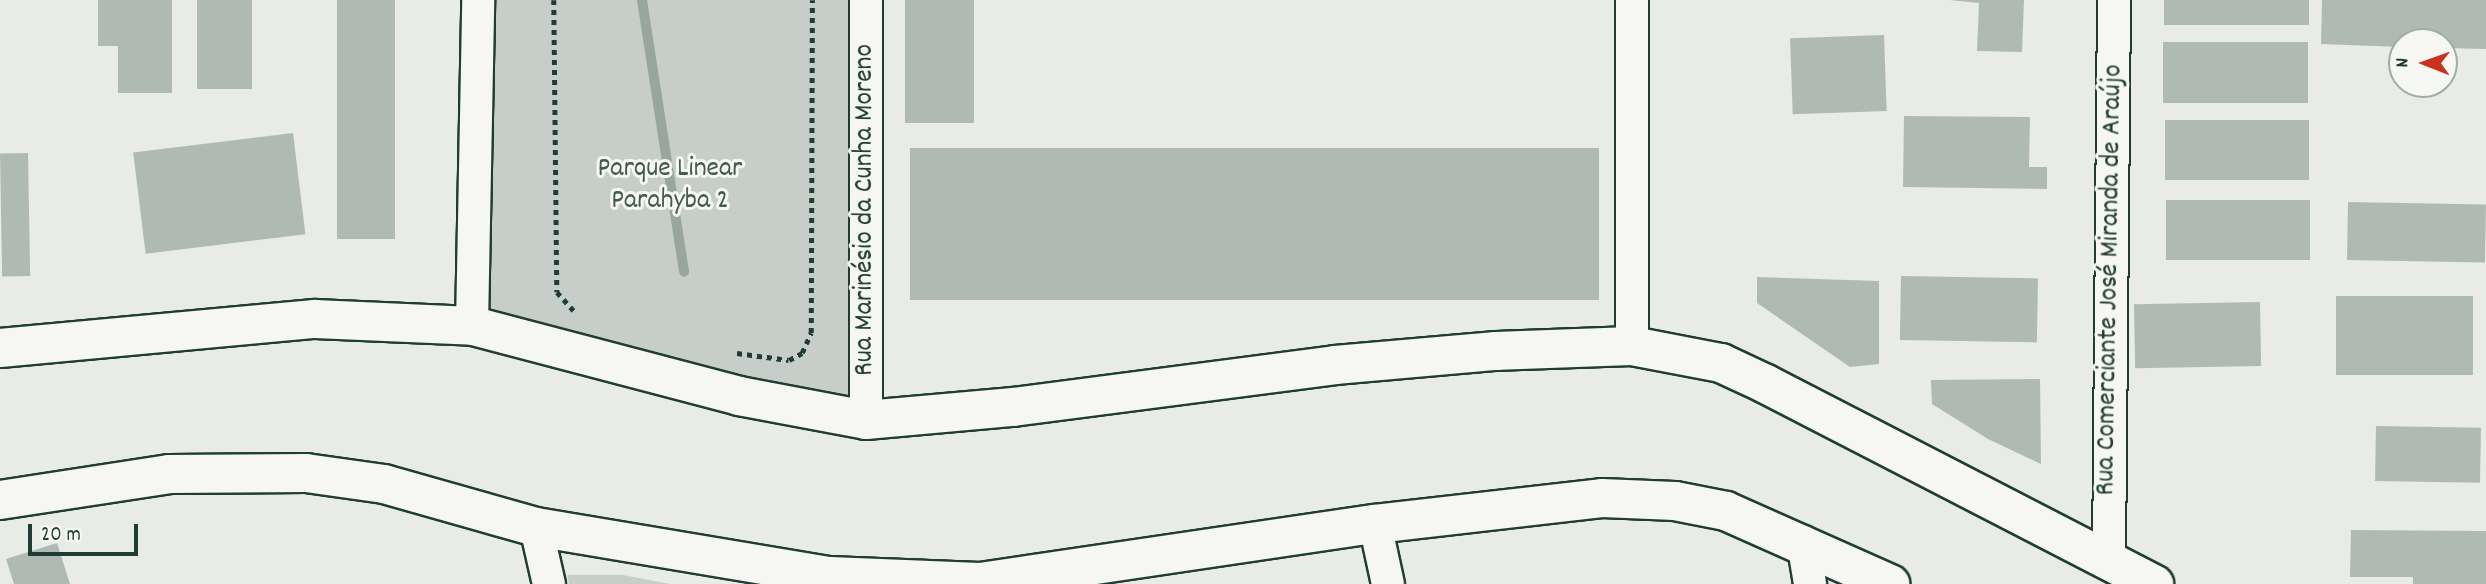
<!DOCTYPE html>
<meta charset="utf-8">
<style>
body{margin:0}
#map{position:relative;width:2486px;height:584px;overflow:hidden;background:#e9ebe7;font-family:Dekko,sans-serif}
div>[style]{position:absolute}
.green>*{inset:0;background:#c7cec9}
.stream>*{height:10px;margin:-5px;padding:0 5px;transform-origin:5px;border-radius:5px;background:#99a6a0}
.building>*{inset:0;background:#b0bab5;transform-origin:0 0}
.path>*{height:4.5px;margin-top:-2.25px;transform-origin:0;background:repeating-linear-gradient(90deg,#1f3d34 0 5px,transparent 0 10px)}
.roads{filter:drop-shadow(2px 0 #1f3d34) drop-shadow(-2px 0 #1f3d34) drop-shadow(0 2px #1f3d34) drop-shadow(0 -2px #1f3d34)}
.street>*{height:32px;margin:-16px;padding:0 16px;transform-origin:16px;border-radius:16px;background:#f6f6f2}
.secondary>*{height:38px;margin:-19px;padding:0 19px;transform-origin:19px;border-radius:19px;background:#f6f6f2}
span{translate:-50% -50%;white-space:nowrap;text-align:center;line-height:1.15;-webkit-text-stroke:6px #f6f6f2;paint-order:stroke}
.park-label{font-size:28px;color:#415a52}
.street-label{font-size:28px;color:#1f3d34}
.north{position:absolute;left:2388px;top:28px;width:70px;height:70px;box-sizing:border-box;background:#f6f6f2;border:2px solid #a0aca6;border-radius:50%;rotate:271deg;font-size:19px;font-weight:700;line-height:28px;text-align:center;color:#1f3d34}
.north::after{content:'';display:block;margin:auto;width:24px;height:32px;background:#c8321e;clip-path:polygon(50% 0,100% 100%,50% 72%,0 100%)}
.scale{position:absolute;left:28px;top:524px;width:110px;height:32px;box-sizing:border-box;border:4px solid #1f3d34;border-top:0;padding-left:9px;font-size:21px;line-height:24px;white-space:nowrap;color:#1f3d34;-webkit-text-stroke:5px #f6f6f2;paint-order:stroke}
</style>
<div id="map">
<div class="green">
<i style="clip-path:polygon(472px 0,856px 0,857px 416px,473px 326px)"></i>
<i style="clip-path:polygon(567px 575px,623px 575px,670px 584px,569px 584px)"></i>
</div>
<div class="stream">
<i style="left:642px;top:0;width:275px;rotate:81.2deg"></i>
</div>
<div class="building">
<i style="clip-path:polygon(98px 0,172px 0,172px 93px,118px 93px,118px 46px,98px 46px)"></i>
<i style="left:197px;top:0;width:55px;height:89px"></i>
<i style="left:337px;top:0;width:58px;height:239px"></i>
<i style="left:905px;top:0;width:69px;height:123px"></i>
<i style="clip-path:polygon(1949px 0,2024px 0,2022px 52px,1977px 51px,1979px 3px)"></i>
<i style="left:2164px;top:0;width:145px;height:25px"></i>
<i style="clip-path:polygon(2322px 0,2486px 0,2486px 49px,2444px 48px,2444px 42px,2402px 42px,2402px 47px,2321px 44px)"></i>
<i style="left:1884px;top:35px;width:76px;height:94px;rotate:88deg"></i>
<i style="left:2163px;top:42px;width:145px;height:61px"></i>
<i style="clip-path:polygon(1904px 116px,2030px 117px,2029px 167px,2047px 167px,2047px 189px,1903px 187px)"></i>
<i style="left:2165px;top:120px;width:144px;height:60px"></i>
<i style="left:293px;top:133px;width:102px;height:161px;rotate:83deg"></i>
<i style="left:1599px;top:148px;width:152px;height:689px;rotate:90deg"></i>
<i style="left:28px;top:153px;width:123px;height:28px;rotate:89deg"></i>
<i style="left:2166px;top:200px;width:144px;height:60px"></i>
<i style="left:2348px;top:202px;width:138px;height:58px;rotate:1deg"></i>
<i style="left:1901px;top:276px;width:137px;height:64px;rotate:1deg"></i>
<i style="clip-path:polygon(1757px 277px,1879px 281px,1879px 364px,1850px 367px,1757px 303px)"></i>
<i style="left:2473px;top:296px;width:79px;height:137px;rotate:90deg"></i>
<i style="left:2260px;top:302px;width:64px;height:126px;rotate:89deg"></i>
<i style="clip-path:polygon(2040px 379px,2041px 464px,1988px 439px,1932px 404px,1931px 380px)"></i>
<i style="left:2376px;top:426px;width:105px;height:55px;rotate:1deg"></i>
<i style="clip-path:polygon(2351px 530px,2486px 531px,2486px 584px,2413px 584px,2413px 577px,2350px 577px)"></i>
<i style="clip-path:polygon(57px 543px,70px 584px,14px 584px,6px 559px)"></i>
</div>
<div class="path">
<i style="left:554px;top:0;width:292px;rotate:89.4deg"></i>
<i style="left:557px;top:292px;width:25px;rotate:48deg"></i>
<i style="left:737px;top:353px;width:52px;rotate:7.7deg"></i>
<i style="left:789px;top:360px;width:15px;rotate:-28deg"></i>
<i style="left:802px;top:353px;width:22px;rotate:-66deg"></i>
<i style="left:811px;top:333px;width:333px;rotate:-89.8deg"></i>
</div>
<div class="roads">
<div class="street">
<i style="left:866px;top:0;width:420px;rotate:90deg"></i>
<i style="left:1632px;top:0;width:346px;rotate:90deg"></i>
<i style="left:472px;top:326px;width:326px;rotate:-88.9deg"></i>
<i style="left:1375px;top:524px;width:61px;rotate:77.8deg"></i>
<i style="left:536px;top:527px;width:58px;rotate:77.2deg"></i>
<i style="left:1803px;top:542px;width:43px;rotate:80.5deg"></i>
<i style="left:2109px;top:560px;width:560px;rotate:-89.49deg"></i>
</div>
<div class="secondary">
<i style="left:0;top:348px;width:316px;rotate:-5.3deg"></i>
<i style="left:315px;top:319px;width:158px;rotate:2.5deg"></i>
<i style="left:473px;top:326px;width:275px;rotate:14.7deg"></i>
<i style="left:739px;top:396px;width:129px;rotate:10.7deg"></i>
<i style="left:866px;top:420px;width:148px;rotate:-5.1deg"></i>
<i style="left:1013px;top:407px;width:325px;rotate:-7.4deg"></i>
<i style="left:1335px;top:365px;width:162px;rotate:-5deg"></i>
<i style="left:1496px;top:351px;width:136px;rotate:-2.1deg"></i>
<i style="left:1632px;top:346px;width:91px;rotate:10.8deg"></i>
<i style="left:1721px;top:363px;width:50px;rotate:25deg"></i>
<i style="left:1766px;top:384px;width:437px;rotate:27.3deg"></i>
<i style="left:0;top:500px;width:171px;rotate:-8.7deg"></i>
<i style="left:169px;top:474px;width:137px;rotate:-0.4deg"></i>
<i style="left:306px;top:473px;width:79px;rotate:8deg"></i>
<i style="left:384px;top:484px;width:158px;rotate:15.8deg"></i>
<i style="left:536px;top:527px;width:298px;rotate:9.5deg"></i>
<i style="left:830px;top:576px;width:150px;rotate:2.3deg"></i>
<i style="left:980px;top:582px;width:399px;rotate:-8.4deg"></i>
<i style="left:1375px;top:524px;width:228px;rotate:-6.5deg"></i>
<i style="left:1602px;top:498px;width:73px;rotate:2.4deg"></i>
<i style="left:1675px;top:501px;width:52px;rotate:11.1deg"></i>
<i style="left:1726px;top:511px;width:180px;rotate:24deg"></i>
</div>
</div>
<div class="park-label">
<span style="left:670px;top:186px">Parque Linear<br>Parahyba 2</span>
</div>
<div class="street-label">
<span style="left:866px;top:210px;rotate:-90deg">Rua Marinésio da Cunha Moreno</span>
<span style="left:2111px;top:280px;rotate:-89deg">Rua Comerciante José Miranda de Araújo</span>
</div>
<div class="north">N</div>
<div class="scale">20 m</div>
</div>
